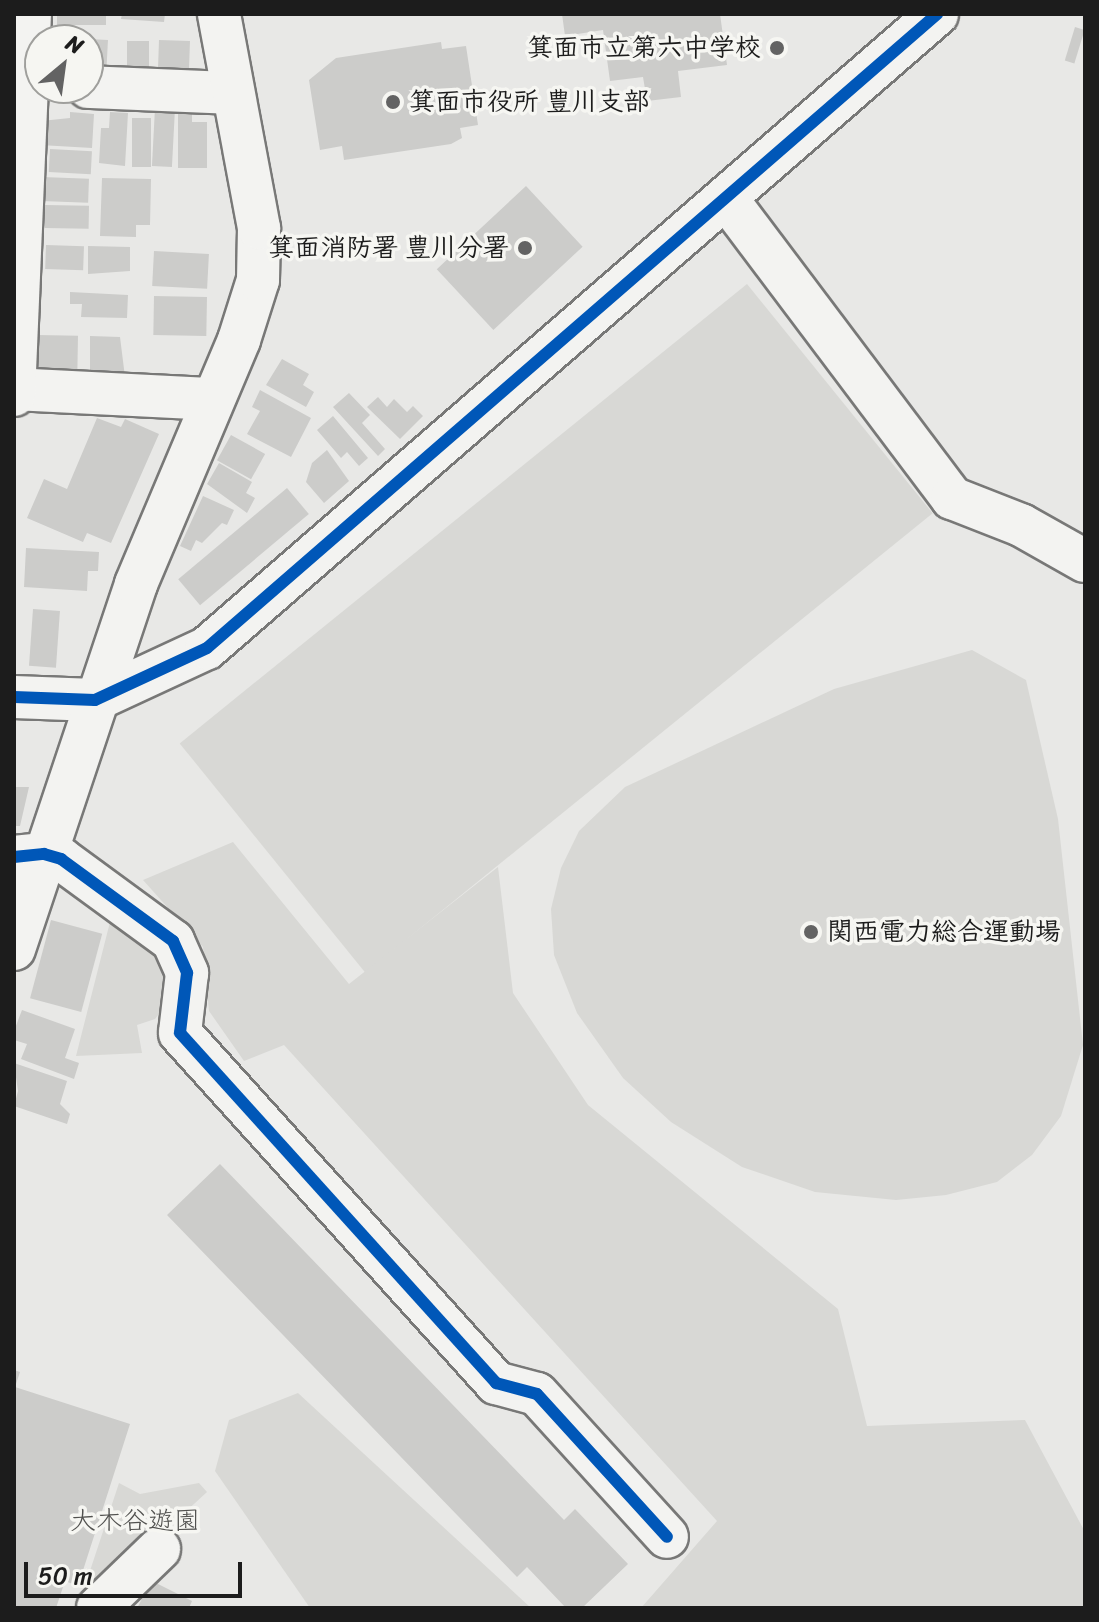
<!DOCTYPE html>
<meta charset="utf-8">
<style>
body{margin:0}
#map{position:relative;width:1099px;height:1622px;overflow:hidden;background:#e8e8e6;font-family:Sriracha,"Klee One",sans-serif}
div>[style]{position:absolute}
.green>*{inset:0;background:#d8d8d5;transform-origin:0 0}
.building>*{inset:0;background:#ccccca;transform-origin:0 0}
.roads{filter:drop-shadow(2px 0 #787877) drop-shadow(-2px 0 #787877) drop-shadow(0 2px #787877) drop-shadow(0 -2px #787877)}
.minor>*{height:42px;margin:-21px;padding:0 21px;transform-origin:21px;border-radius:21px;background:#f3f3f1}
.cycleway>*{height:12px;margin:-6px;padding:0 6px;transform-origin:6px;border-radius:6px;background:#0057b8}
.dots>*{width:22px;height:22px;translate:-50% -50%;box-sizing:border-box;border:4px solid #f6f6f2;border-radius:50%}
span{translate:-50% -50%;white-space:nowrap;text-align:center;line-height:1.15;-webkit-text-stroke:7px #f6f6f2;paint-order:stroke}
.poi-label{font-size:26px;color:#1c1c1c;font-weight:700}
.right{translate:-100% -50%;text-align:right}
.left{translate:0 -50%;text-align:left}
.park-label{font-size:26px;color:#51514f}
.frame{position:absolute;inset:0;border:16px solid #1c1c1c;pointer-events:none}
.north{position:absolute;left:24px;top:24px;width:80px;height:80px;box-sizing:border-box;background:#f6f6f2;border:2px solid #9f9f9c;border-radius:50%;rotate:29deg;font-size:22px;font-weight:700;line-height:32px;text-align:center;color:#1c1c1c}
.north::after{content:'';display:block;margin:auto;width:28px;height:36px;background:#636363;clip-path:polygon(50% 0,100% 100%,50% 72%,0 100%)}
.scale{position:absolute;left:24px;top:1562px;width:218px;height:36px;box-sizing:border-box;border:4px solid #1c1c1c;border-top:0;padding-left:10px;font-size:24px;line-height:28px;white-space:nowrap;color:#1c1c1c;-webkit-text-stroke:6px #f6f6f2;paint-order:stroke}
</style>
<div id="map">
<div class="green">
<i style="left:747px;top:284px;width:295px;height:730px;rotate:51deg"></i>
<i style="clip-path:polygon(972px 650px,1026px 680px,1058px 819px,1083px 1045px,1061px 1116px,1032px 1155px,997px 1182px,946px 1195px,896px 1200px,815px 1192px,742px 1167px,671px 1122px,623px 1078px,577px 1013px,554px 955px,551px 909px,561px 868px,579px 831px,625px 787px,834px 689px)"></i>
<i style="clip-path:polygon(233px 842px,349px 984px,498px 867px,513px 993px,588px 1105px,838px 1309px,867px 1426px,1025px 1420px,1085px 1532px,1085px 1608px,641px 1608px,717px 1521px,284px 1045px,244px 1061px,209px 1011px,203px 947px,143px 880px)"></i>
<i style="clip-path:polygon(110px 922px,157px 955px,164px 980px,161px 1011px,155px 1019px,137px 1025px,142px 1053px,76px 1056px)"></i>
<i style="clip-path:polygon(298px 1393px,531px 1608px,310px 1608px,215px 1471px,229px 1420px)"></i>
<i style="clip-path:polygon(119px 1483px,140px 1494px,199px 1483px,207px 1492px,95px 1595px,84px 1589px)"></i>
</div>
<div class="building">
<i style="left:57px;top:14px;width:49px;height:11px"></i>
<i style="clip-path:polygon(122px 14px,165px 14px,164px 22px,121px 19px)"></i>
<i style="clip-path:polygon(562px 14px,720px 14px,727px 65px,678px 71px,681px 97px,647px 101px,643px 77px,610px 81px,603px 30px,565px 36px)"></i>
<i style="left:1075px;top:27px;width:10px;height:35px;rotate:17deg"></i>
<i style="left:88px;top:39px;width:20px;height:34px;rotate:3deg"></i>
<i style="left:159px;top:40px;width:31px;height:34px;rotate:2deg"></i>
<i style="left:127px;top:41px;width:22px;height:34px"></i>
<i style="clip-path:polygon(441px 42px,442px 49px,466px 46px,478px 125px,460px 128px,462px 138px,451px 144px,344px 160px,342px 146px,320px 150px,309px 80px,336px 58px)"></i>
<i style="left:155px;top:108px;width:20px;height:58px;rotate:3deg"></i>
<i style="clip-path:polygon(70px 112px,94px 114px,92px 148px,40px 145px,41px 121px,70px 118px)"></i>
<i style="clip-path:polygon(110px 112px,128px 113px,125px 166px,99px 163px,101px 128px,109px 128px)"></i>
<i style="clip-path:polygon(178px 112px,192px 113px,192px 122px,207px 122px,207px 168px,178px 168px)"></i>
<i style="left:132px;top:118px;width:19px;height:49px"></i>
<i style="left:50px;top:149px;width:42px;height:23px;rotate:3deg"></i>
<i style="left:42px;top:177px;width:47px;height:24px;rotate:2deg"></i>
<i style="clip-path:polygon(102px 178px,151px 179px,150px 225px,136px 225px,136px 237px,100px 236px)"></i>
<i style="left:526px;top:186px;width:83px;height:122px;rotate:47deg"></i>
<i style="left:45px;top:205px;width:44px;height:23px;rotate:1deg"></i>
<i style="left:46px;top:245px;width:38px;height:24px;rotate:2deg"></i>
<i style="clip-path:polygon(88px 246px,130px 247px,130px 271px,88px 274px)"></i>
<i style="left:154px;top:251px;width:55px;height:35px;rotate:3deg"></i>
<i style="clip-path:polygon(70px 292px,128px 295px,127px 318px,81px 317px,82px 304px,70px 304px)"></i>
<i style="left:154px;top:296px;width:53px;height:39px;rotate:1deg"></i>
<i style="left:38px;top:335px;width:40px;height:36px;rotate:1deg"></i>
<i style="clip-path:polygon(90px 336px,120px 337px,125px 377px,90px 377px)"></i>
<i style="clip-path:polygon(282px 359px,309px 374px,303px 385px,314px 392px,306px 407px,266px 385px)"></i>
<i style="clip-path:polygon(260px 390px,311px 418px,291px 457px,247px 434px,260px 411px,252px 407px)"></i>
<i style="clip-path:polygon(349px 393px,370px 415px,362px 423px,385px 449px,378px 456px,333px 407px)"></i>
<i style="clip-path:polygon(378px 397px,387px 407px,394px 399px,407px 412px,413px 406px,423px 416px,400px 439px,367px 407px)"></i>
<i style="clip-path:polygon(333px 416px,368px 458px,359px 466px,347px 452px,341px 458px,317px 430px)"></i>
<i style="clip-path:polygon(97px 418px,121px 427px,125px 419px,159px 434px,111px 543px,87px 533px,83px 542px,27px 518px,44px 479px,67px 489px)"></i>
<i style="left:231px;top:435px;width:39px;height:29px;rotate:29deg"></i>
<i style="clip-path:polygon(327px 450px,349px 481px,324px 503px,306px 482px,312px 463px)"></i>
<i style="clip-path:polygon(219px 463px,252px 482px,246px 493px,255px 498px,247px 513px,207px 484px)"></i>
<i style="left:287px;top:488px;width:34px;height:142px;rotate:50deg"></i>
<i style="clip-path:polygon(203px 496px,234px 510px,227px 525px,222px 523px,202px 543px,196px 540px,191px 551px,180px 546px)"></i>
<i style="clip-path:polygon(26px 548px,99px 552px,98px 571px,88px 571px,87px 591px,24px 587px)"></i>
<i style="left:33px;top:609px;width:27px;height:57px;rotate:4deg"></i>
<i style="clip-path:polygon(14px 787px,29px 787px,20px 826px,14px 826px)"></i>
<i style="left:51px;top:920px;width:53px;height:81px;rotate:15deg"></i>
<i style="clip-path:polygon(22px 1010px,75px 1029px,65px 1058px,79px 1063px,74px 1079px,21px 1059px,27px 1044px,14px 1040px,14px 1031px)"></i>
<i style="clip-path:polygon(14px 1063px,67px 1081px,60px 1104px,70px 1114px,67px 1124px,14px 1106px,18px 1091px)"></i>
<i style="clip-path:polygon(220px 1164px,564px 1520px,575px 1509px,628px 1564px,582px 1608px,566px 1608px,527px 1567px,517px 1577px,167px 1215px)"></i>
<i style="clip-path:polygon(14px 1370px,20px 1372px,15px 1387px,130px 1424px,78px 1586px,65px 1581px,56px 1608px,14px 1608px)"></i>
<i style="clip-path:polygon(152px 1581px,192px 1601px,189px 1608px,137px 1608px)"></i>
</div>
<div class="roads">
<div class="minor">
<i style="left:88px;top:87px;width:143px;rotate:2.4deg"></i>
<i style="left:726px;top:198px;width:376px;rotate:53deg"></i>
<i style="left:952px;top:498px;width:74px;rotate:21.4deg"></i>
<i style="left:1021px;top:525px;width:73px;rotate:29.4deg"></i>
<i style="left:14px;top:389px;width:199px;rotate:2.9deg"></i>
<i style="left:14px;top:395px;width:381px;rotate:-87.6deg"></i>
<i style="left:14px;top:697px;width:81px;rotate:2.1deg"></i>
<i style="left:95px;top:700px;width:123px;rotate:-24.9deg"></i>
<i style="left:207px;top:648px;width:967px;rotate:-40.97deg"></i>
<i style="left:14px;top:857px;width:30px;rotate:-6deg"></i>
<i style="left:44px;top:854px;width:18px;rotate:16deg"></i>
<i style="left:61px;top:859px;width:139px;rotate:36.2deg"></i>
<i style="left:173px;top:941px;width:35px;rotate:66deg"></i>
<i style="left:187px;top:973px;width:60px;rotate:96.7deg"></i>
<i style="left:180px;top:1033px;width:472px;rotate:47.9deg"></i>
<i style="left:496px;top:1383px;width:42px;rotate:15deg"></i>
<i style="left:537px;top:1394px;width:193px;rotate:47.7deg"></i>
<i style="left:14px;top:949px;width:385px;rotate:-71.5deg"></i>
<i style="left:136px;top:584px;width:265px;rotate:-67.1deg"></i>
<i style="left:239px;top:340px;width:63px;rotate:-72.4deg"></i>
<i style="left:258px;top:280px;width:52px;rotate:-88.9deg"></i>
<i style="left:259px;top:228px;width:218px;rotate:-100.6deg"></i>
<i style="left:98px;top:1608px;width:85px;rotate:-44deg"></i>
</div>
</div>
<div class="cycleway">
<i style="left:14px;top:697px;width:81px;rotate:2.1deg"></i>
<i style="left:95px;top:700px;width:123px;rotate:-24.9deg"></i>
<i style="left:207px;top:648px;width:967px;rotate:-40.97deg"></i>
<i style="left:14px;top:857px;width:30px;rotate:-6deg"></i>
<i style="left:44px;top:854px;width:18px;rotate:16deg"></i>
<i style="left:61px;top:859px;width:139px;rotate:36.2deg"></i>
<i style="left:173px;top:941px;width:35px;rotate:66deg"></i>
<i style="left:187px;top:973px;width:60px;rotate:96.7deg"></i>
<i style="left:180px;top:1033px;width:472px;rotate:47.9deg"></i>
<i style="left:496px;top:1383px;width:42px;rotate:15deg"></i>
<i style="left:537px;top:1394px;width:193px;rotate:47.7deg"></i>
</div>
<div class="dots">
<i style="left:777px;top:48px;background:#636363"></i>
<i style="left:393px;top:102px;background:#636363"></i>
<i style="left:525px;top:248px;background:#636363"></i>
<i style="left:811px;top:932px;background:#636363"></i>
</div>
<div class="poi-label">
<span class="right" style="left:761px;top:48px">箕面市立第六中学校</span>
<span class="left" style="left:409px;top:102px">箕面市役所 豊川支部</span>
<span class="right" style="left:509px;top:248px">箕面消防署 豊川分署</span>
<span class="left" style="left:827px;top:932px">関西電力総合運動場</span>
</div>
<div class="park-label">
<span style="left:135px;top:1521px">大木谷遊園</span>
</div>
<div class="frame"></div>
<div class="north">N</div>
<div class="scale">50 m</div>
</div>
